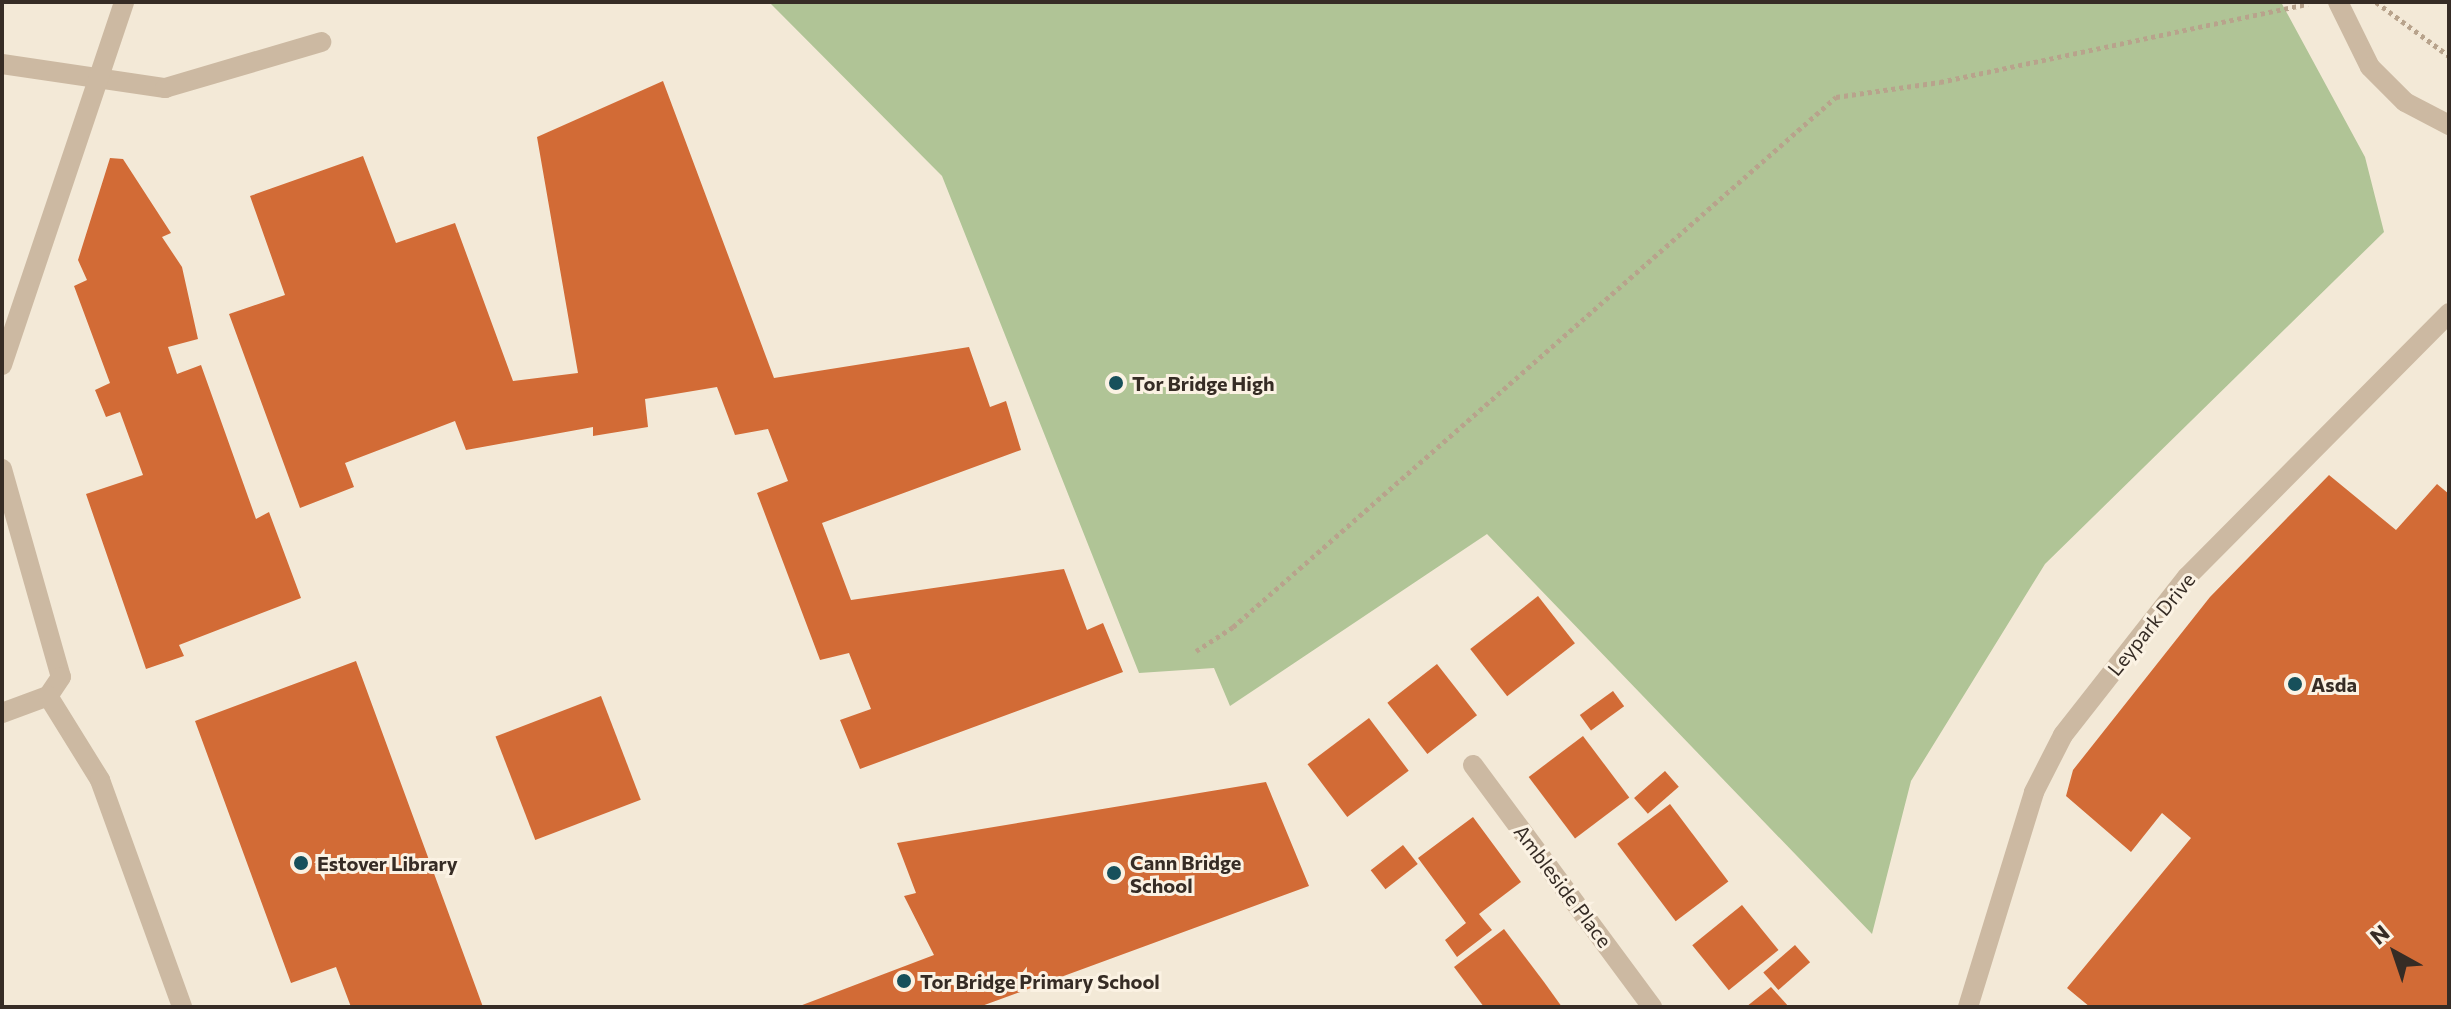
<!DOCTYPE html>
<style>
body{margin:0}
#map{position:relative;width:2451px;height:1009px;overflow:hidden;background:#f3e9d7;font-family:Commissioner,sans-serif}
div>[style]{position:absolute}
.green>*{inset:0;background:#b0c496}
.building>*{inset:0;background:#d26b36;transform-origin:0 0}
.path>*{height:5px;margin-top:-2.5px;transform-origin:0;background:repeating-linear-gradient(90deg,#b8a38c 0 4px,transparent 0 8px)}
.minor>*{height:20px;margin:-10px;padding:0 10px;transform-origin:10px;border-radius:10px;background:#ccb9a2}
.dots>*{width:22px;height:22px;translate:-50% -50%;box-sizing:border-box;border:4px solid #fbf2e3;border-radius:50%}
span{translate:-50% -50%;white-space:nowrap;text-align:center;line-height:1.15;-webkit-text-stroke:6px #fbf2e3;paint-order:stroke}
.poi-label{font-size:20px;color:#362c25;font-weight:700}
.left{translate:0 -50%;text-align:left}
.street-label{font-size:20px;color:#362c25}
.frame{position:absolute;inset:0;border:4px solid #362c25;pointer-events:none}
.north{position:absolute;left:2355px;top:913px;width:80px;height:80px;-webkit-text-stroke:6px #fbf2e3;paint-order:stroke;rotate:320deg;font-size:22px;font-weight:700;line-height:32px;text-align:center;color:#362c25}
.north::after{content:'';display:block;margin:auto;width:28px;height:36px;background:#362c25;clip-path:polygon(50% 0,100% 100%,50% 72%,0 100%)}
</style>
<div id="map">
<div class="green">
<i style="clip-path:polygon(769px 2px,2281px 2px,2365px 157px,2384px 232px,2045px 564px,1911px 781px,1872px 934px,1487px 534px,1230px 706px,1214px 668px,1139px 673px,942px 176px)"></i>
</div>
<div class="building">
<i style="clip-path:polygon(663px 81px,774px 378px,969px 347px,990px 407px,1006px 401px,1021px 450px,822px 523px,851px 600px,1064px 569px,1087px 630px,1103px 623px,1123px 672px,860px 769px,840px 720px,871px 709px,849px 653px,820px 660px,757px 493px,788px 481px,768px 429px,735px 435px,717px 387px,645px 399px,648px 427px,593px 436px,593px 427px,466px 450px,455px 421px,345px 463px,354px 487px,300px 508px,229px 314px,285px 295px,250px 196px,363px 156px,396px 243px,455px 223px,513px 381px,578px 373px,537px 137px)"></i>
<i style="clip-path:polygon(110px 158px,123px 159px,171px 233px,162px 237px,182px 267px,198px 339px,168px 347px,177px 374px,201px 365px,256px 519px,269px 512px,301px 598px,179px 645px,184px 656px,146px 669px,86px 494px,143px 475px,120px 412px,106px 417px,95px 390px,110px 383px,74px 286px,87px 280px,78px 260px)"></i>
<i style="clip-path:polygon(2329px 475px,2396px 530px,2437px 484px,2449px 494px,2449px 1007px,2090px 1007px,2067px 988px,2191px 838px,2162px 813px,2131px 852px,2066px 796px,2073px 770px,2210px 597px)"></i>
<i style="left:1538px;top:596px;width:60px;height:86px;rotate:52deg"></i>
<i style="clip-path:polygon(356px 661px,483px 1007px,351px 1007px,336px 967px,291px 983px,195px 721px)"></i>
<i style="left:1437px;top:664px;width:65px;height:63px;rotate:52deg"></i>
<i style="left:1613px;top:691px;width:19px;height:41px;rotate:54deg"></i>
<i style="left:601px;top:696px;width:111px;height:113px;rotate:69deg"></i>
<i style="left:1369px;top:718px;width:66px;height:77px;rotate:53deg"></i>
<i style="left:1583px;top:736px;width:77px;height:68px;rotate:53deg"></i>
<i style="left:1665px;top:771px;width:21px;height:41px;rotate:49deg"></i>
<i style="clip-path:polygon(1266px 782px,1309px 886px,979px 1007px,797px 1007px,934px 955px,904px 896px,916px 893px,897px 843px)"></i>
<i style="left:1670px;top:804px;width:97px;height:66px;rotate:53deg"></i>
<i style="clip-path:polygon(1473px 817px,1521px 882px,1479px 914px,1492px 930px,1457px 957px,1445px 940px,1466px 923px,1418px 858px)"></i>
<i style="left:1403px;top:845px;width:24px;height:41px;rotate:52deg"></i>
<i style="left:1742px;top:905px;width:58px;height:64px;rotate:51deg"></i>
<i style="clip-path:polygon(1504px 929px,1544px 982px,1562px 1007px,1484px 1007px,1454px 967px)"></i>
<i style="left:1795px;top:945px;width:23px;height:42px;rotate:49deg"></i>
<i style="clip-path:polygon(1771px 987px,1789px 1007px,1746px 1007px)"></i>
</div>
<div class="path">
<i style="left:2376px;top:2px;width:91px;rotate:36.5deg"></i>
<i style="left:1196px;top:651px;width:44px;rotate:-33deg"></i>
<i style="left:1233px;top:627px;width:803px;rotate:-41.31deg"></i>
<i style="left:1836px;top:97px;width:105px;rotate:-8.2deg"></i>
<i style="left:1940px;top:82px;width:376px;rotate:-12deg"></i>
</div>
<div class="minor">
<i style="left:2338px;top:2px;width:72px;rotate:63.8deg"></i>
<i style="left:2370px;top:67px;width:49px;rotate:45deg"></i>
<i style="left:2405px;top:102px;width:50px;rotate:27.6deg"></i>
<i style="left:2px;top:64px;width:165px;rotate:8.4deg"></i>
<i style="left:165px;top:88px;width:163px;rotate:-16.4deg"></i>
<i style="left:2px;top:365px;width:383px;rotate:-71.4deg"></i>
<i style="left:2px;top:469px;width:216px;rotate:74.2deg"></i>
<i style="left:61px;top:677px;width:23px;rotate:124deg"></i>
<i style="left:48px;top:696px;width:49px;rotate:159.7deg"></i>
<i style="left:48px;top:696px;width:99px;rotate:58.2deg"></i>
<i style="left:100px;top:780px;width:241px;rotate:70.1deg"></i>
<i style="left:1473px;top:765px;width:301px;rotate:53.5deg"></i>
<i style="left:1968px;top:1007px;width:225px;rotate:-72.9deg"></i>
<i style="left:2034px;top:792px;width:64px;rotate:-63deg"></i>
<i style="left:2063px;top:735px;width:201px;rotate:-51.9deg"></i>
<i style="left:2187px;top:577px;width:372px;rotate:-45.2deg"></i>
</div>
<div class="dots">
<i style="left:1116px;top:383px;background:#17505b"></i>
<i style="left:2295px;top:684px;background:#17505b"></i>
<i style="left:301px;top:863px;background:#17505b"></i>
<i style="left:1114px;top:873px;background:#17505b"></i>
<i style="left:904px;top:981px;background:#17505b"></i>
</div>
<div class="poi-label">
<span class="left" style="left:1132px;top:383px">Tor Bridge High</span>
<span class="left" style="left:2311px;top:684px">Asda</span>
<span class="left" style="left:1130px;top:874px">Cann Bridge<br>School</span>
<span class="left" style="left:317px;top:863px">Estover Library</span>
<span class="left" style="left:920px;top:981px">Tor Bridge Primary School</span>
</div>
<div class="street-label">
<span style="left:2151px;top:624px;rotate:-51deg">Leypark Drive</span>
<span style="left:1563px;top:886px;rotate:53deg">Ambleside Place</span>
</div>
<div class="frame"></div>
<div class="north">N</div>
</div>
